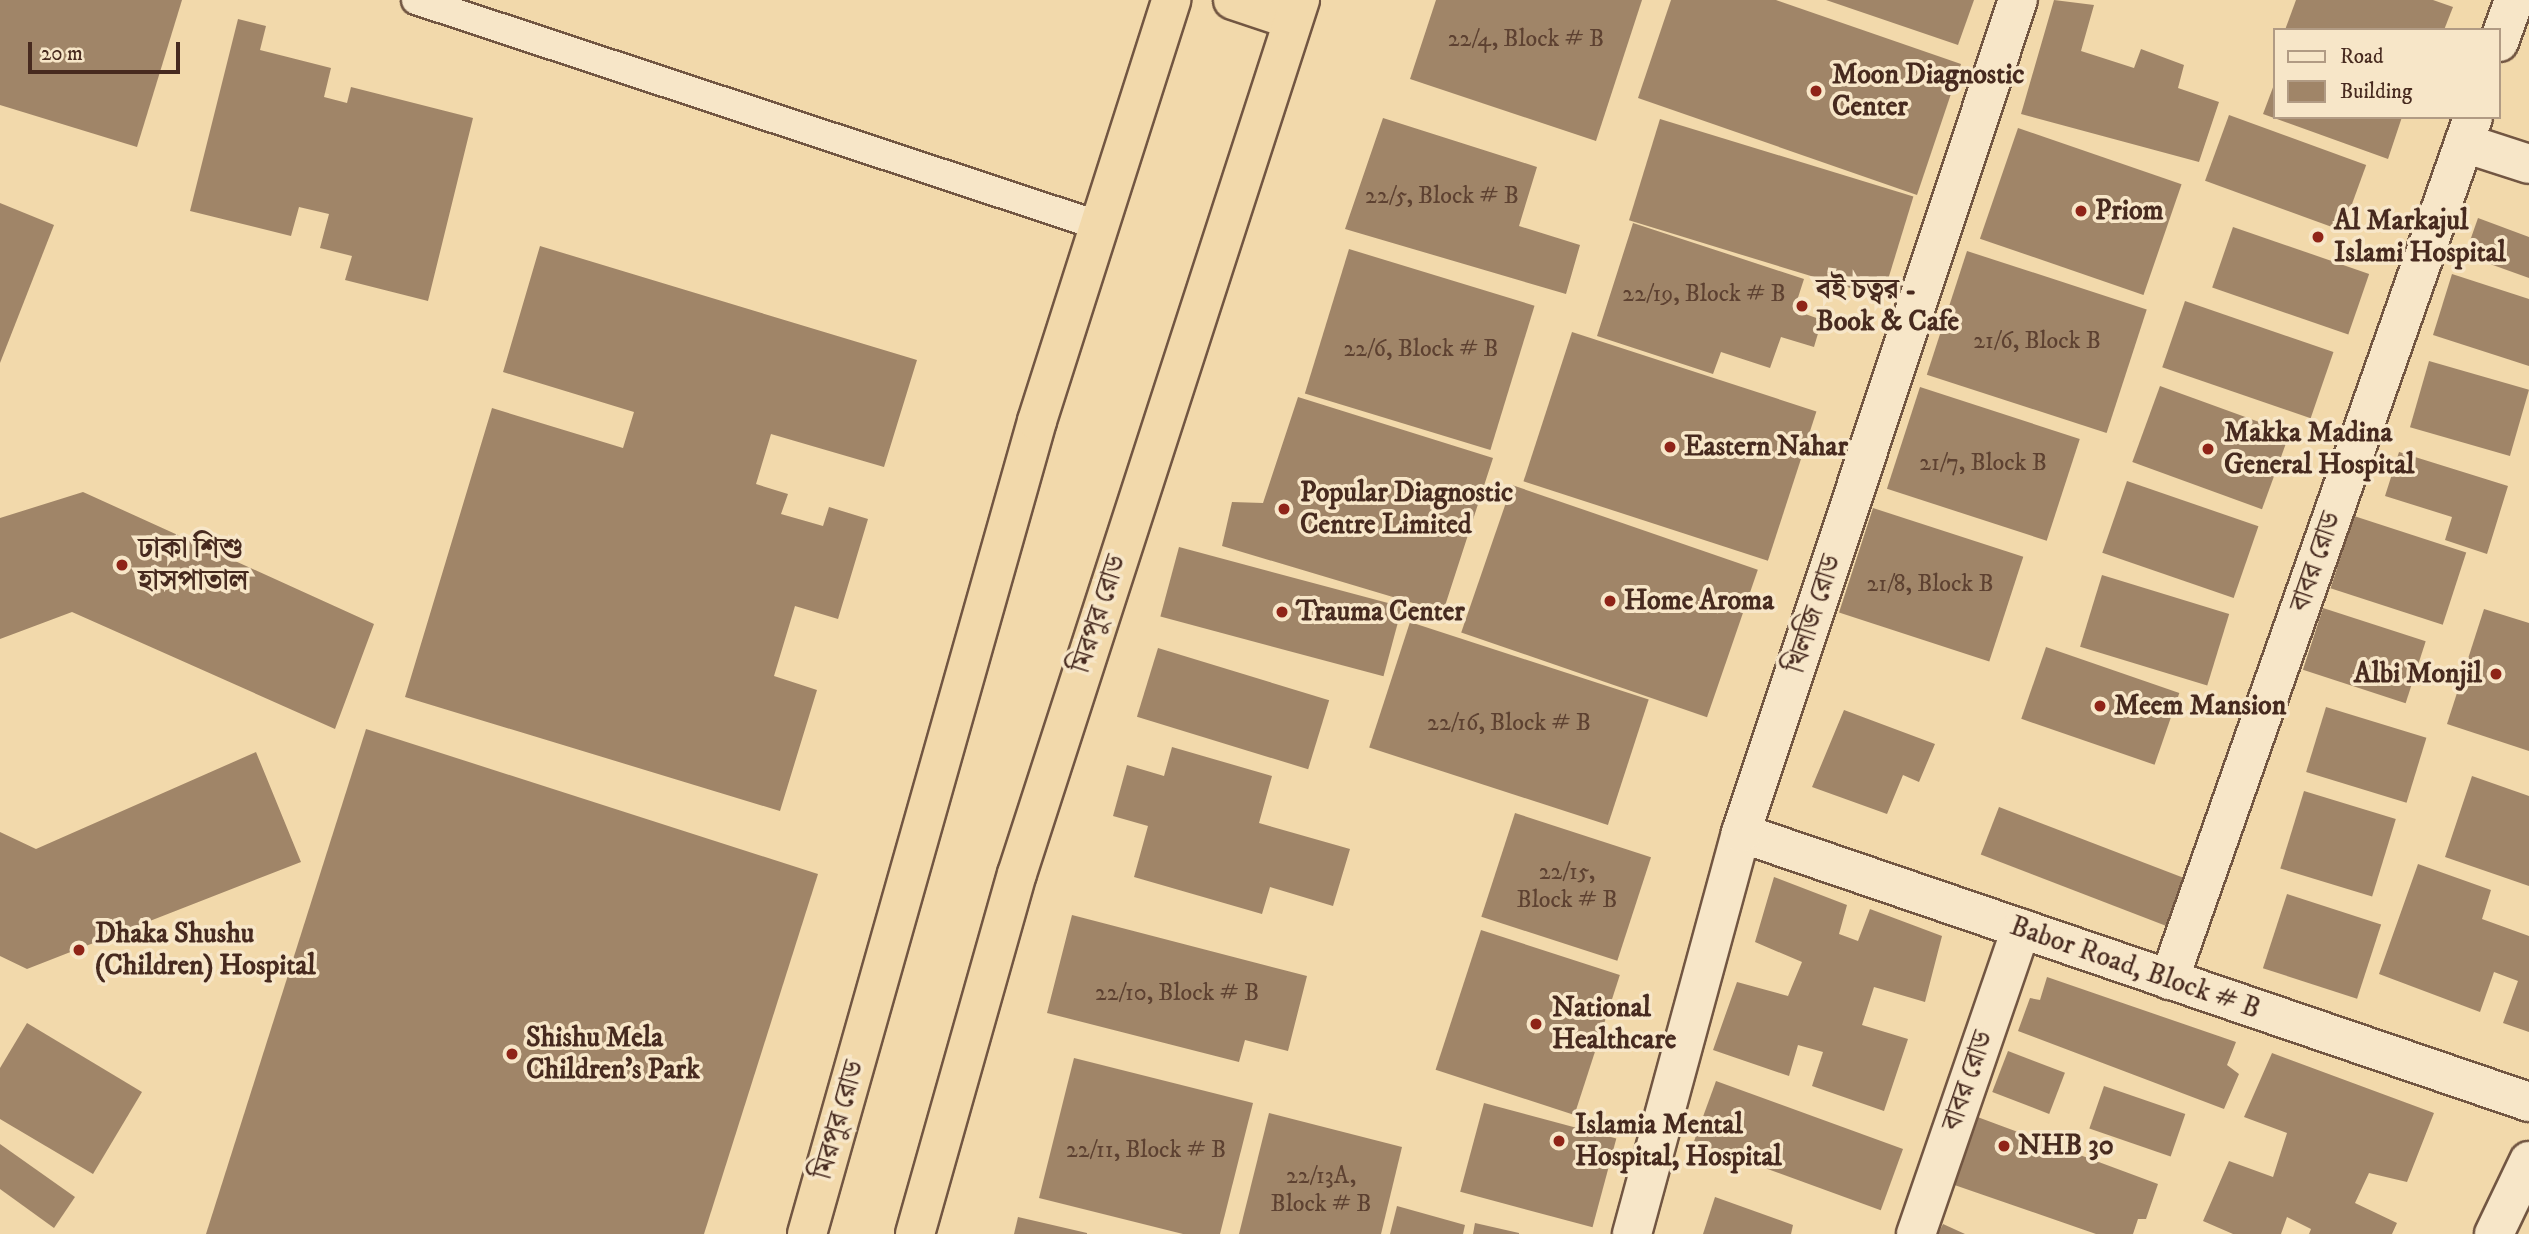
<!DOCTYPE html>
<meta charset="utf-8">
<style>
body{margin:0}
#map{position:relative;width:2529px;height:1234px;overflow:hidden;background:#f2d9ab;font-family:"IM FELL DW Pica","Noto Serif Bengali",serif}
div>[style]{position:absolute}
.building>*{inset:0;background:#a08568;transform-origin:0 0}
.roads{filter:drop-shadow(2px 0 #725642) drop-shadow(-2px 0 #725642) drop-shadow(0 2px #725642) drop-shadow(0 -2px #725642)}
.service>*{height:28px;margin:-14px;padding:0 14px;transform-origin:14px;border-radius:14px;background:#f7e6c8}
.minor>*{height:38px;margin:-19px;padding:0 19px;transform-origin:19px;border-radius:19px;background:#f7e6c8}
.trunk>*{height:38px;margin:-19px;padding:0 19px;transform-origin:19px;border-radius:19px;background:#f2d9ab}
.dots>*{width:19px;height:19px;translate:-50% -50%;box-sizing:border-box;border:4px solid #f7e6c8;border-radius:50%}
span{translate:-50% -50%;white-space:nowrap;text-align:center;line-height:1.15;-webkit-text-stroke:7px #f7e6c8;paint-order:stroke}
.number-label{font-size:24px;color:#5d4131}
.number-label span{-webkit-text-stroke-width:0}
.poi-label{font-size:28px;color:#472a1f;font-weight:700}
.left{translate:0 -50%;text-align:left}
.right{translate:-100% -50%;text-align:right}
.street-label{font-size:28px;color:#472a1f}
.legend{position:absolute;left:2273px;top:28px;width:228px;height:91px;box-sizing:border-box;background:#f7e6c8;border:2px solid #b19b84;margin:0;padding:9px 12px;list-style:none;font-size:21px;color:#472a1f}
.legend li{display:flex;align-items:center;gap:14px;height:35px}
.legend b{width:35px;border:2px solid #b19b84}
.scale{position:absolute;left:28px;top:42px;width:152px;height:32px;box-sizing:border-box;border:4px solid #472a1f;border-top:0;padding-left:9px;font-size:21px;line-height:24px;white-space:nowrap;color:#472a1f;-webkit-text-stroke:5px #f7e6c8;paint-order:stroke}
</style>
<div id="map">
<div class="building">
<i style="clip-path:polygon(0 0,182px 0,137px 147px,0 105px)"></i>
<i style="clip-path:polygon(1436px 0,1642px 0,1596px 141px,1410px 79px)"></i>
<i style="clip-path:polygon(1671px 0,1776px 0,1961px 64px,1917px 195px,1638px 98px)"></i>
<i style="clip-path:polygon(1826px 0,1974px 0,1958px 45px)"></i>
<i style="clip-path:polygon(2054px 0,2094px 5px,2081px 51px,2134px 68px,2141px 49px,2184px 65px,2178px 88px,2219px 102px,2199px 162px,2021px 114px)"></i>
<i style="clip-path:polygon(2296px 0,2433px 0,2453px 7px,2444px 30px,2285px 30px)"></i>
<i style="clip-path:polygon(238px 19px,266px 26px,260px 50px,331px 68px,324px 97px,347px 103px,351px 87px,473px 118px,428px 301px,345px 280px,352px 256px,320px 248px,329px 214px,299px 207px,291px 236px,190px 211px)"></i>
<i style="clip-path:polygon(2275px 82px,2275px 117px,2402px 117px,2388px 159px,2263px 114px)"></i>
<i style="left:2229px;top:115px;width:146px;height:70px;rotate:20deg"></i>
<i style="clip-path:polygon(1383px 118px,1537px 167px,1519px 226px,1580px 245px,1566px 294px,1345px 229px)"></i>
<i style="left:1660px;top:119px;width:265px;height:106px;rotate:17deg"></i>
<i style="left:2018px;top:128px;width:173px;height:117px;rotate:19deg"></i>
<i style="clip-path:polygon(0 203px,54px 225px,0 363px)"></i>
<i style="clip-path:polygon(2478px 218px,2529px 237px,2529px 278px,2465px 255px)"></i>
<i style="clip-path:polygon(1633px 223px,1804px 279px,1794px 310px,1822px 320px,1814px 347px,1781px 337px,1770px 368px,1721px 352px,1713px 374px,1597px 336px)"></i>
<i style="left:2233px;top:227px;width:144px;height:64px;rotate:19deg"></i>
<i style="clip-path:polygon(540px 246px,917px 360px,884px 467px,771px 434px,756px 484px,788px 494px,781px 514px,823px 526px,829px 507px,868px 519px,838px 619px,795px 606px,774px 676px,817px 690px,780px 811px,405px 697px,492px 408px,623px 448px,634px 412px,503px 372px)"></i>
<i style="left:1349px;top:249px;width:194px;height:151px;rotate:17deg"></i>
<i style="left:1967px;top:251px;width:189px;height:130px;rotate:18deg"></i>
<i style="clip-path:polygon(2452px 274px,2529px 299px,2529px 366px,2433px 335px)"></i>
<i style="left:2185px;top:301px;width:157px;height:70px;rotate:19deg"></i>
<i style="left:1572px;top:332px;width:257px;height:157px;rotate:18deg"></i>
<i style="left:2429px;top:361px;width:104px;height:69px;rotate:16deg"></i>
<i style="left:2160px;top:386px;width:138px;height:81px;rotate:20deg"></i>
<i style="left:1920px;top:387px;width:168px;height:107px;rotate:18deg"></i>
<i style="clip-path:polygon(1298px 397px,1493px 458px,1443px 612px,1222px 546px,1232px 502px,1263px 503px)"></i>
<i style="clip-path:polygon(2399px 452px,2508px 486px,2487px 554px,2445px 540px,2452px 517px,2385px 496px)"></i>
<i style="left:2127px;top:481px;width:139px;height:76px;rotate:19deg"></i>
<i style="left:1512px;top:485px;width:260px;height:156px;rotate:19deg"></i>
<i style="clip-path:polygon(83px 492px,374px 624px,335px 729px,72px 612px,0 639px,0 518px)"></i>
<i style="left:1873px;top:508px;width:158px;height:110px;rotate:18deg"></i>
<i style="left:2354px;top:516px;width:118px;height:76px;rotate:18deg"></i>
<i style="left:1179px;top:547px;width:231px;height:72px;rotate:15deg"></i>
<i style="left:2102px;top:575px;width:133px;height:75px;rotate:17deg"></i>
<i style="left:2323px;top:608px;width:108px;height:65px;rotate:18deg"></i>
<i style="clip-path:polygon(2484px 609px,2529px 623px,2529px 751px,2447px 724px)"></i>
<i style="left:1410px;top:622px;width:251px;height:132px;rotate:18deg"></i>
<i style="left:2046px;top:647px;width:141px;height:76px;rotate:19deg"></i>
<i style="left:1158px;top:648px;width:179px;height:72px;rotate:17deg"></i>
<i style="left:2326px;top:707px;width:105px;height:68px;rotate:17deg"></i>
<i style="clip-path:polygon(1844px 710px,1935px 744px,1919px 782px,1903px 775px,1887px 814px,1812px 787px)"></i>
<i style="clip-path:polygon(366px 729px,818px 874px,704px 1234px,206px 1234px)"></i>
<i style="clip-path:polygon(1172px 747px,1272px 776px,1259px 823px,1350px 849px,1333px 906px,1270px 887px,1262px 914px,1134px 877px,1148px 826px,1113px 816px,1127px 765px,1164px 776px)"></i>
<i style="clip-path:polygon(256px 752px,301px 862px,27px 969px,0 956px,0 832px,36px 849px)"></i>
<i style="clip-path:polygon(2472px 776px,2529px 796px,2529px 886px,2445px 857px)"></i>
<i style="left:2304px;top:791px;width:96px;height:81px;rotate:17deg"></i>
<i style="left:1999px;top:807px;width:201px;height:51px;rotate:21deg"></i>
<i style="left:1515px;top:813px;width:143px;height:109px;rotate:18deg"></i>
<i style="clip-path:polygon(2418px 864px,2491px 890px,2482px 919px,2529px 936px,2529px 1032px,2503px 1023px,2518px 981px,2494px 972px,2480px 1012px,2379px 974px)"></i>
<i style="clip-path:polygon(1774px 877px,1847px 905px,1839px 934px,1858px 941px,1870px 909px,1942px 936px,1925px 1002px,1874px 987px,1862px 1025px,1908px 1039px,1884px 1111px,1812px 1086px,1823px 1052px,1798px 1045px,1789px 1076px,1713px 1050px,1737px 982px,1788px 996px,1802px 962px,1755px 942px)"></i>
<i style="left:2287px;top:894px;width:99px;height:78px;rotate:18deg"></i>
<i style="clip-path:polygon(1072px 915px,1307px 976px,1288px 1051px,1245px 1040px,1239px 1062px,1047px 1013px)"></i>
<i style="left:1481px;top:930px;width:146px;height:147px;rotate:18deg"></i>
<i style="clip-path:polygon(2047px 977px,2236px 1042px,2227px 1065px,2239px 1074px,2224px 1109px,2018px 1031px,2030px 998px,2040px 1000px)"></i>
<i style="clip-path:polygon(27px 1023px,142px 1092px,93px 1174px,0 1119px,0 1068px)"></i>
<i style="left:2008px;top:1051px;width:61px;height:44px;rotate:21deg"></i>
<i style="clip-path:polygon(2272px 1053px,2434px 1113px,2407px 1182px,2369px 1173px,2355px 1203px,2397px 1223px,2392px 1234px,2309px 1234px,2311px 1229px,2287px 1217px,2281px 1234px,2233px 1234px,2203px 1221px,2229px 1161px,2273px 1177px,2287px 1133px,2244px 1117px)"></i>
<i style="clip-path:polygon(1074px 1058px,1253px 1103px,1220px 1234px,1183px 1234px,1039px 1198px)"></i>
<i style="left:1716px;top:1081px;width:199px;height:65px;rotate:20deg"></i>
<i style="left:2104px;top:1086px;width:86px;height:45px;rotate:19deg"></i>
<i style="left:1484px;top:1103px;width:137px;height:92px;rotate:15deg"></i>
<i style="clip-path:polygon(1964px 1112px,2158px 1184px,2146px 1219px,2138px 1219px,2133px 1234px,2096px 1234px,1940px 1180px)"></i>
<i style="clip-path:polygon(1269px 1113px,1402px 1147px,1381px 1234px,1239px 1234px)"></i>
<i style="clip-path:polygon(0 1144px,75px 1197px,54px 1228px,0 1189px)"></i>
<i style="clip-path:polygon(1715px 1197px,1793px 1225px,1791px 1234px,1703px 1234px)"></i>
<i style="clip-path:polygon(1397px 1206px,1465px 1225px,1463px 1234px,1390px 1234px)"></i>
<i style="clip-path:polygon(1018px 1217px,1087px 1233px,1087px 1234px,1014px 1234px)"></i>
<i style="clip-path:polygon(1475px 1223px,1519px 1233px,1519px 1234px,1473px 1234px)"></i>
<i style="clip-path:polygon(1943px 1224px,1965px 1234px,1938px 1234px)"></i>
</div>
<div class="roads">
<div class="service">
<i style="left:416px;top:0;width:717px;rotate:18.28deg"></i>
</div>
<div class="minor">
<i style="left:2499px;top:42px;width:45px;rotate:-70.3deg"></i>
<i style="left:2464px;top:143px;width:68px;rotate:17.9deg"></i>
<i style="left:1741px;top:833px;width:833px;rotate:18.85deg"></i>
<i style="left:2169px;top:980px;width:915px;rotate:-70.59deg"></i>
<i style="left:1632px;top:1234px;width:416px;rotate:-74.8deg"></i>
<i style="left:1741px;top:833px;width:878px;rotate:-71.61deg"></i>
<i style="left:1916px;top:1234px;width:323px;rotate:-71deg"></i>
<i style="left:2494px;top:1234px;width:81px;rotate:-64.4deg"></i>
</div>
<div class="trunk">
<i style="left:1233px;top:0;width:63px;rotate:18.4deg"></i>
<i style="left:807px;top:1234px;width:845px;rotate:-74.2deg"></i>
<i style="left:1037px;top:421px;width:442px;rotate:-72.3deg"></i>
<i style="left:915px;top:1234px;width:374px;rotate:-74.2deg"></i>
<i style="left:1017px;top:874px;width:919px;rotate:-72.06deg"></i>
</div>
</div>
<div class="dots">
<i style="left:1816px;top:91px;background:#8f2418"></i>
<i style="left:2081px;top:211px;background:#8f2418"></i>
<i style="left:2318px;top:237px;background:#8f2418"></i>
<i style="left:1802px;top:306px;background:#8f2418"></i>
<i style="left:1670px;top:447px;background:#8f2418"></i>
<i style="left:2208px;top:449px;background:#8f2418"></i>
<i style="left:1284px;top:509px;background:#8f2418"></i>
<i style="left:122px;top:565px;background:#8f2418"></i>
<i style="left:1610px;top:601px;background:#8f2418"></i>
<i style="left:1282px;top:612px;background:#8f2418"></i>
<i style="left:2496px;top:674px;background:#8f2418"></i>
<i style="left:2100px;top:706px;background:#8f2418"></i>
<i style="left:79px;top:950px;background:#8f2418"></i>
<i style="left:1536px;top:1024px;background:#8f2418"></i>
<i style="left:512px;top:1054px;background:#8f2418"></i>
<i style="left:1559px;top:1141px;background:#8f2418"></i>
<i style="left:2004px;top:1146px;background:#8f2418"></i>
</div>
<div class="number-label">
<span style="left:1526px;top:40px">22/4, Block # B</span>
<span style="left:1442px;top:197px">22/5, Block # B</span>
<span style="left:1704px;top:295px">22/19, Block # B</span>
<span style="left:2037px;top:342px">21/6, Block B</span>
<span style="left:1421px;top:350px">22/6, Block # B</span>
<span style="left:1983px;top:464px">21/7, Block B</span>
<span style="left:1930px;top:585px">21/8, Block B</span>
<span style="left:1509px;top:724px">22/16, Block # B</span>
<span style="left:1567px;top:887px">22/15,<br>Block # B</span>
<span style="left:1177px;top:994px">22/10, Block # B</span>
<span style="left:1146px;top:1151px">22/11, Block # B</span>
<span style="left:1321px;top:1191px">22/13A,<br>Block # B</span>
</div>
<div class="poi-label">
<span class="left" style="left:1832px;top:91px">Moon Diagnostic<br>Center</span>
<span class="left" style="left:2095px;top:211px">Priom</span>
<span class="left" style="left:2334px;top:237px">Al Markajul<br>Islami Hospital</span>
<span class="left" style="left:1816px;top:306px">বই চত্বর -<br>Book &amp; Cafe</span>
<span class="left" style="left:2224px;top:449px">Makka Madina<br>General Hospital</span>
<span class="left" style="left:1684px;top:447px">Eastern Nahar</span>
<span class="left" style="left:1300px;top:509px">Popular Diagnostic<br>Centre Limited</span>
<span class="left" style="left:138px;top:565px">ঢাকা শিশু<br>হাসপাতাল</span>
<span class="left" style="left:1624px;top:601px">Home Aroma</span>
<span class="left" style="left:1296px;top:612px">Trauma Center</span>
<span class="right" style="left:2482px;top:674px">Albi Monjil</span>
<span class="left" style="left:2114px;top:706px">Meem Mansion</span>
<span class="left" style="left:95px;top:950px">Dhaka Shushu<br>(Children) Hospital</span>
<span class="left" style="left:1552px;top:1024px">National<br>Healthcare</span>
<span class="left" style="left:526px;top:1054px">Shishu Mela<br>Children's Park</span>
<span class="left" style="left:1575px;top:1141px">Islamia Mental<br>Hospital, Hospital</span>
<span class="left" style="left:2018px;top:1146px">NHB 30</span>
</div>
<div class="street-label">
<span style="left:2316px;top:562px;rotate:-71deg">বাবর রোড</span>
<span style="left:1099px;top:614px;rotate:-72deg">মিরপুর রোড</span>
<span style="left:1814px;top:614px;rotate:-72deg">খিলজি রোড</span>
<span style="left:2135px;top:968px;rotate:19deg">Babor Road, Block # B</span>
<span style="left:1968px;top:1081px;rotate:-71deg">বাবর রোড</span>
<span style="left:839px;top:1120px;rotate:-74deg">মিরপুর রোড</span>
</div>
<ul class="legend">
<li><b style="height:9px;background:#f7e6c8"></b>Road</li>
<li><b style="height:19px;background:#a08568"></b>Building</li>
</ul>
<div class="scale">20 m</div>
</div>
